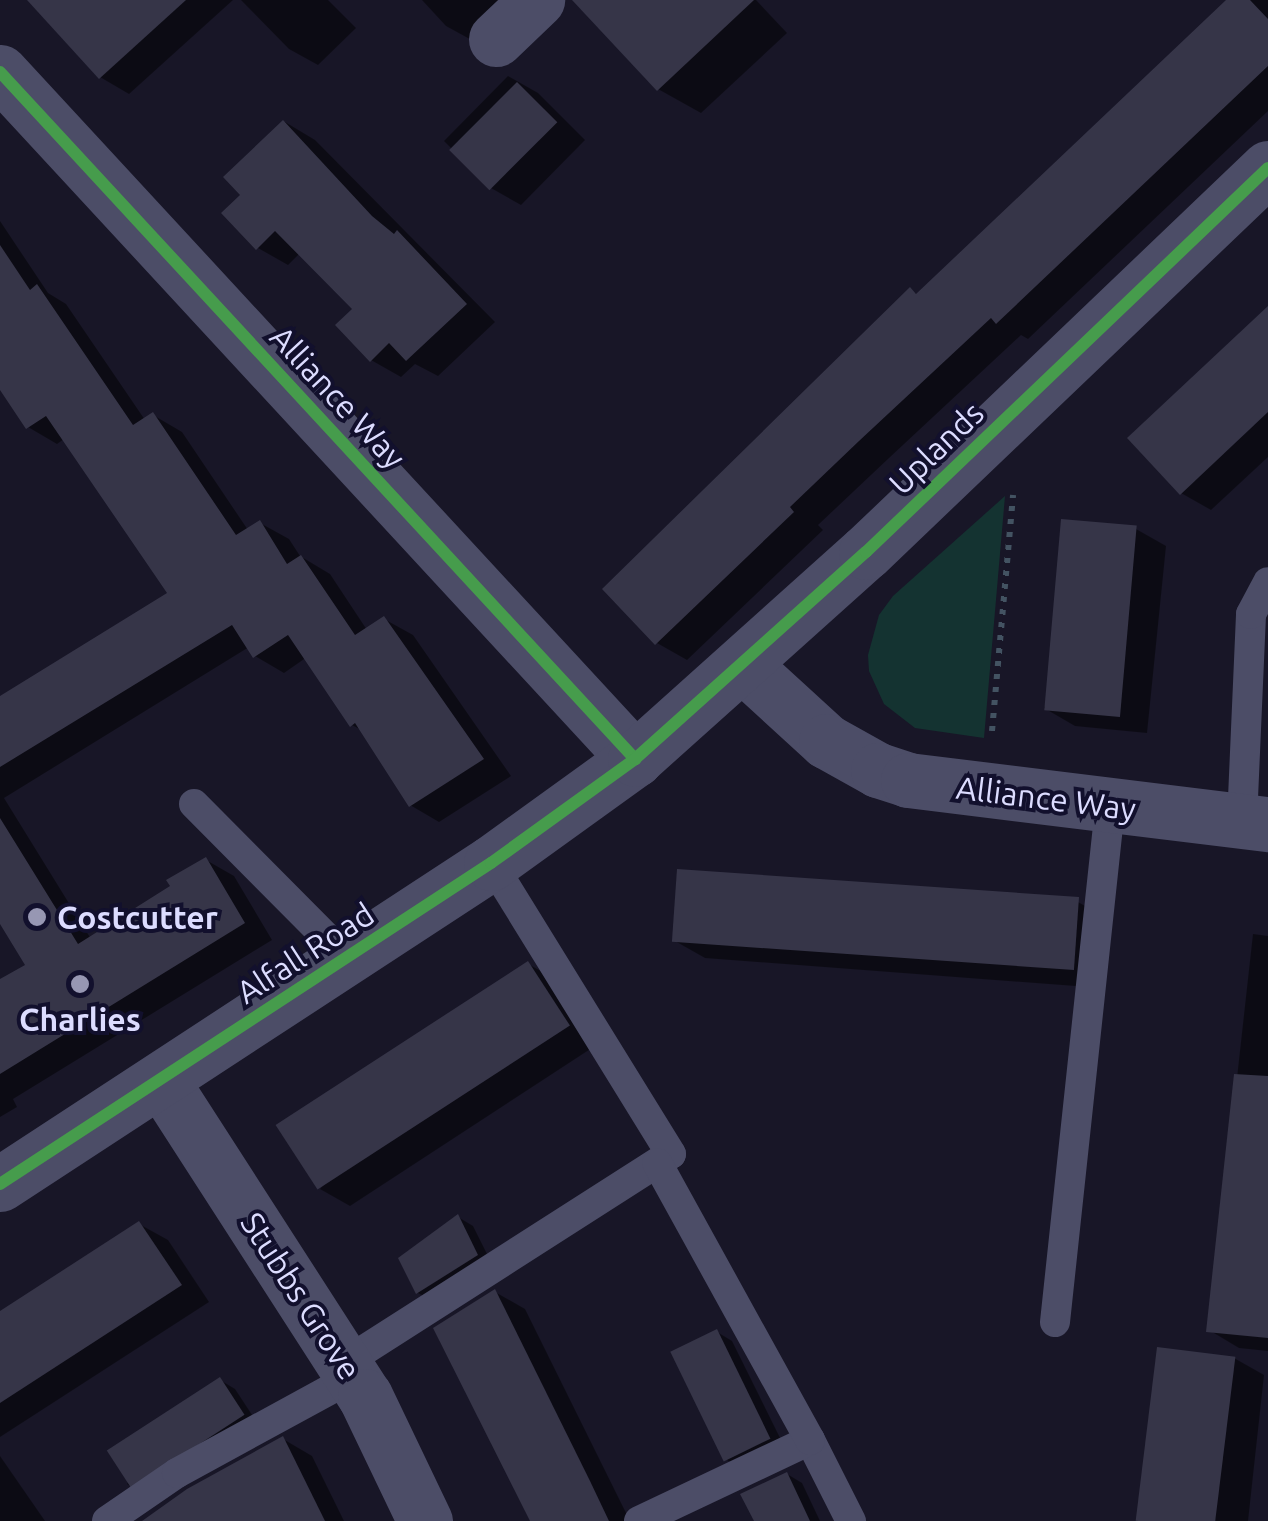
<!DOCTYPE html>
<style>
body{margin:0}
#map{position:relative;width:1268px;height:1521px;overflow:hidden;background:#181627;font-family:Ubuntu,sans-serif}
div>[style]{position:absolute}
.green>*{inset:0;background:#143331}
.shadow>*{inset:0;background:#0007}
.building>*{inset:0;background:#363548;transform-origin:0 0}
.path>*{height:6px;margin-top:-3px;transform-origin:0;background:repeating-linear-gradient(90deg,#435362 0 5px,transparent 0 13px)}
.lane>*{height:30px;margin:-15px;padding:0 15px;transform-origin:15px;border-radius:15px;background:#4c4d67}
.street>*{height:55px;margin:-27.5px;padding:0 27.5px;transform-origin:27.5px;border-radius:27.5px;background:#4c4d67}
.cycleway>*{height:12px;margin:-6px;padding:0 6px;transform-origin:6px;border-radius:6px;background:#469c4c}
.dots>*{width:28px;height:28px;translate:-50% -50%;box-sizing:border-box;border:5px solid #12102d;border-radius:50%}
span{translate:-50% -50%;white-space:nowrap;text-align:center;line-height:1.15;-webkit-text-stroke:8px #12102d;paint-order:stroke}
.street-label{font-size:32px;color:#dcdcff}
.poi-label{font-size:32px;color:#dcdcff;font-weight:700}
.left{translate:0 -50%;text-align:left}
</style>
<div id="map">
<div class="green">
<i style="clip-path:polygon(1005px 496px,984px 738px,915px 728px,884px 704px,869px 671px,868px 655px,879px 615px,893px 596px)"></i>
</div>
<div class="shadow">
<i style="clip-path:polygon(49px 0,233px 0,129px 94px,100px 77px)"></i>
<i style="clip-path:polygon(241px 0,328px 0,356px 28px,318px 65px,289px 49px)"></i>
<i style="clip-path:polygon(422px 0,522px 0,477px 43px,446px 26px)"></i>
<i style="clip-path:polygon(610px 0,756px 0,787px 33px,701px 113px,658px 89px)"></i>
<i style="clip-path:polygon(1228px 0,1268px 0,1268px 111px,1028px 339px,1021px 335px,889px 458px,818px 525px,823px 530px,687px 660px,657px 643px,910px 290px,918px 295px)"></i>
<i style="clip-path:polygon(508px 76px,538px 93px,585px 140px,521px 205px,491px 188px,444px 141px)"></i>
<i style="clip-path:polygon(285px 122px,315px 140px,495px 322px,438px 376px,415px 364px,401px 377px,371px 360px,355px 309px,300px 253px,288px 265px,258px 248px,244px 195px)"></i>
<i style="clip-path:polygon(0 221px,48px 293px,66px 304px,145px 420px,153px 415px,182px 432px,248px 530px,260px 523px,289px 539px,300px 556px,330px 574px,367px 630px,384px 619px,413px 635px,511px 776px,439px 822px,410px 805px,363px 731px,352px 725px,307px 657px,284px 673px,255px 656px,249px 647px,4px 798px,91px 939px,173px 887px,206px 860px,234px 876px,272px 940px,13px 1099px,17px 1107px,0 1117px,0 982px,28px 965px,0 919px,0 700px,170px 594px,64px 439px,57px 444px,28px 427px,0 386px)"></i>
<i style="clip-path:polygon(1268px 309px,1268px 457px,1211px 510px,1181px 493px)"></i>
<i style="clip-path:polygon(1136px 529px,1166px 546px,1147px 733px,1075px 726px,1044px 708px)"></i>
<i style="clip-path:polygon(1078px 902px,1108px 919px,1102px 988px,705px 958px,675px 941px)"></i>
<i style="clip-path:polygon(1253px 934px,1268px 936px,1268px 1351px,1239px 1348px,1209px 1330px)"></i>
<i style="clip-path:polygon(528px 964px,559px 981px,598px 1044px,350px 1206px,320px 1189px)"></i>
<i style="clip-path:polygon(458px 1217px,473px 1226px,492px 1264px,433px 1301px,418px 1293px,401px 1258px)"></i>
<i style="clip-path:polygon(139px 1224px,168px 1240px,209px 1302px,0 1437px,0 1315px)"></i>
<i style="clip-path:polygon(495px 1292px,525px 1309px,630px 1521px,532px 1521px)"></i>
<i style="clip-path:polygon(717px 1332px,732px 1341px,784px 1446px,740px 1467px,725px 1459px)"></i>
<i style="clip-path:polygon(1234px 1358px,1264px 1375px,1248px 1521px,1140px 1521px)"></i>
<i style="clip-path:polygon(220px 1380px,235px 1389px,258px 1424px,141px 1493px,127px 1484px)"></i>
<i style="clip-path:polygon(283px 1439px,312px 1456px,344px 1521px,243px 1521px)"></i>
<i style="clip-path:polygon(0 1456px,45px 1521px,0 1521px)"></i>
<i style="clip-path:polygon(787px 1474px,802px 1483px,820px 1521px,756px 1521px)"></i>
</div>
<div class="building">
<i style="clip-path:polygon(27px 0,186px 0,99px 79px)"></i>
<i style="clip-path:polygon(572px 0,754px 0,657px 91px)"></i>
<i style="clip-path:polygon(1226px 0,1250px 0,1268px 19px,1268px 66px,996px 324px,991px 318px,859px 441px,790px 507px,794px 512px,655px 645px,602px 589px,910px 287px,916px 294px)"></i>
<i style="left:517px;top:82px;width:57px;height:96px;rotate:45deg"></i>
<i style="clip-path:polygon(283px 120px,372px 216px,394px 234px,397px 230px,467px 304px,406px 361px,389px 343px,370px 362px,335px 325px,352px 309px,275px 231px,256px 250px,221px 213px,240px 195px,223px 177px)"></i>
<i style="clip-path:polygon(0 245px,30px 290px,37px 284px,133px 425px,153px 412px,236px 535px,260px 520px,287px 564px,301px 555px,355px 635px,384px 616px,484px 759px,409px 807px,355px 723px,350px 727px,288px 635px,253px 658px,232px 625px,0 767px,0 696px,167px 593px,46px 416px,26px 429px,0 390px)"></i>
<i style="clip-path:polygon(1268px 306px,1268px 412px,1180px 495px,1127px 438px)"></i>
<i style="left:1061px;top:519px;width:76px;height:192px;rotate:5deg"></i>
<i style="clip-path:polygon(0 818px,78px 944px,170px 886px,166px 880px,206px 857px,245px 923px,0 1074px,0 979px,25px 965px,0 924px)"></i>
<i style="left:677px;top:869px;width:403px;height:73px;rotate:4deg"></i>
<i style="left:528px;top:961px;width:77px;height:301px;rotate:57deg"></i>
<i style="clip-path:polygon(1234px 1074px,1268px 1076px,1268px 1338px,1206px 1332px)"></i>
<i style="clip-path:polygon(458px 1214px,478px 1255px,416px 1294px,398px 1258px)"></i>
<i style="clip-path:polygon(139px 1221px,182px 1285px,0 1403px,0 1311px)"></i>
<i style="clip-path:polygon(495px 1289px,590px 1481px,609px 1521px,530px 1521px,433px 1328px)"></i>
<i style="left:717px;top:1329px;width:122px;height:52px;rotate:64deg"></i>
<i style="left:1157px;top:1347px;width:79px;height:175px;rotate:7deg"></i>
<i style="left:220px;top:1377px;width:45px;height:135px;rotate:57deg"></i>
<i style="clip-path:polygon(283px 1436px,325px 1521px,142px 1521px,187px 1489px)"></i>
<i style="clip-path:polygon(787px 1472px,810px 1521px,754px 1521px,740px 1494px)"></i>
</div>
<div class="path">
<i style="left:992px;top:731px;width:237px;rotate:-84.9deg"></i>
</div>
<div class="lane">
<i style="left:194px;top:804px;width:217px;rotate:45.2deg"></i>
<i style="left:1242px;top:821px;width:207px;rotate:-87.5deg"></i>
<i style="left:1251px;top:614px;width:36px;rotate:-62deg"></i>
<i style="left:1055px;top:1322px;width:518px;rotate:-83.9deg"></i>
<i style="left:344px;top:1363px;width:388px;rotate:-32.6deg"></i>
<i style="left:671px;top:1154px;width:342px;rotate:-121.7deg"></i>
<i style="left:810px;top:1440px;width:91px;rotate:63.2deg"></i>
<i style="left:107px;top:1521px;width:85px;rotate:-34.4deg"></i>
<i style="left:177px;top:1473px;width:200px;rotate:-28.6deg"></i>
<i style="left:639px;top:1521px;width:189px;rotate:-25.3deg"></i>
<i style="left:810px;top:1440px;width:316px;rotate:-118.9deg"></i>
</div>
<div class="street">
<i style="left:496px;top:39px;width:57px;rotate:-43.6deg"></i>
<i style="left:0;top:72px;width:936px;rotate:47.25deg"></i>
<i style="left:743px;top:665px;width:113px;rotate:42.5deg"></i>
<i style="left:826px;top:741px;width:60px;rotate:29.1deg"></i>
<i style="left:878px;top:770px;width:32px;rotate:18deg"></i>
<i style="left:908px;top:780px;width:363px;rotate:7deg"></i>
<i style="left:161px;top:1080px;width:376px;rotate:57.2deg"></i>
<i style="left:365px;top:1396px;width:139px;rotate:64.4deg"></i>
<i style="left:0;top:1184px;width:587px;rotate:-33.18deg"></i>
<i style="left:491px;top:863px;width:178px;rotate:-35.8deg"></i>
<i style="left:635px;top:759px;width:310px;rotate:-41.9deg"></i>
<i style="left:866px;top:552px;width:556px;rotate:-43.69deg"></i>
</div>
<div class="cycleway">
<i style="left:0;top:72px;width:936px;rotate:47.25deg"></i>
<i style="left:0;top:1184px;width:587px;rotate:-33.18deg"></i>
<i style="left:491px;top:863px;width:178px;rotate:-35.8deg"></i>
<i style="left:635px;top:759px;width:310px;rotate:-41.9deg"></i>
<i style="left:866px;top:552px;width:556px;rotate:-43.69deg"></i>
</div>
<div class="dots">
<i style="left:37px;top:917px;background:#9797b3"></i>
<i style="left:80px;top:984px;background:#9797b3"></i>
</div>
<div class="street-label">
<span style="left:338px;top:397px;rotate:47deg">Alliance Way</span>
<span style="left:936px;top:448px;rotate:-44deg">Uplands</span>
<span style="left:1046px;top:798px;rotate:7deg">Alliance Way</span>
<span style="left:305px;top:953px;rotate:-33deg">Alfall Road</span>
<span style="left:301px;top:1296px;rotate:57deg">Stubbs Grove</span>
</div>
<div class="poi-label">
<span class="left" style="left:57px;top:917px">Costcutter</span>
<span style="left:80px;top:1019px">Charlies</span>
</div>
</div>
